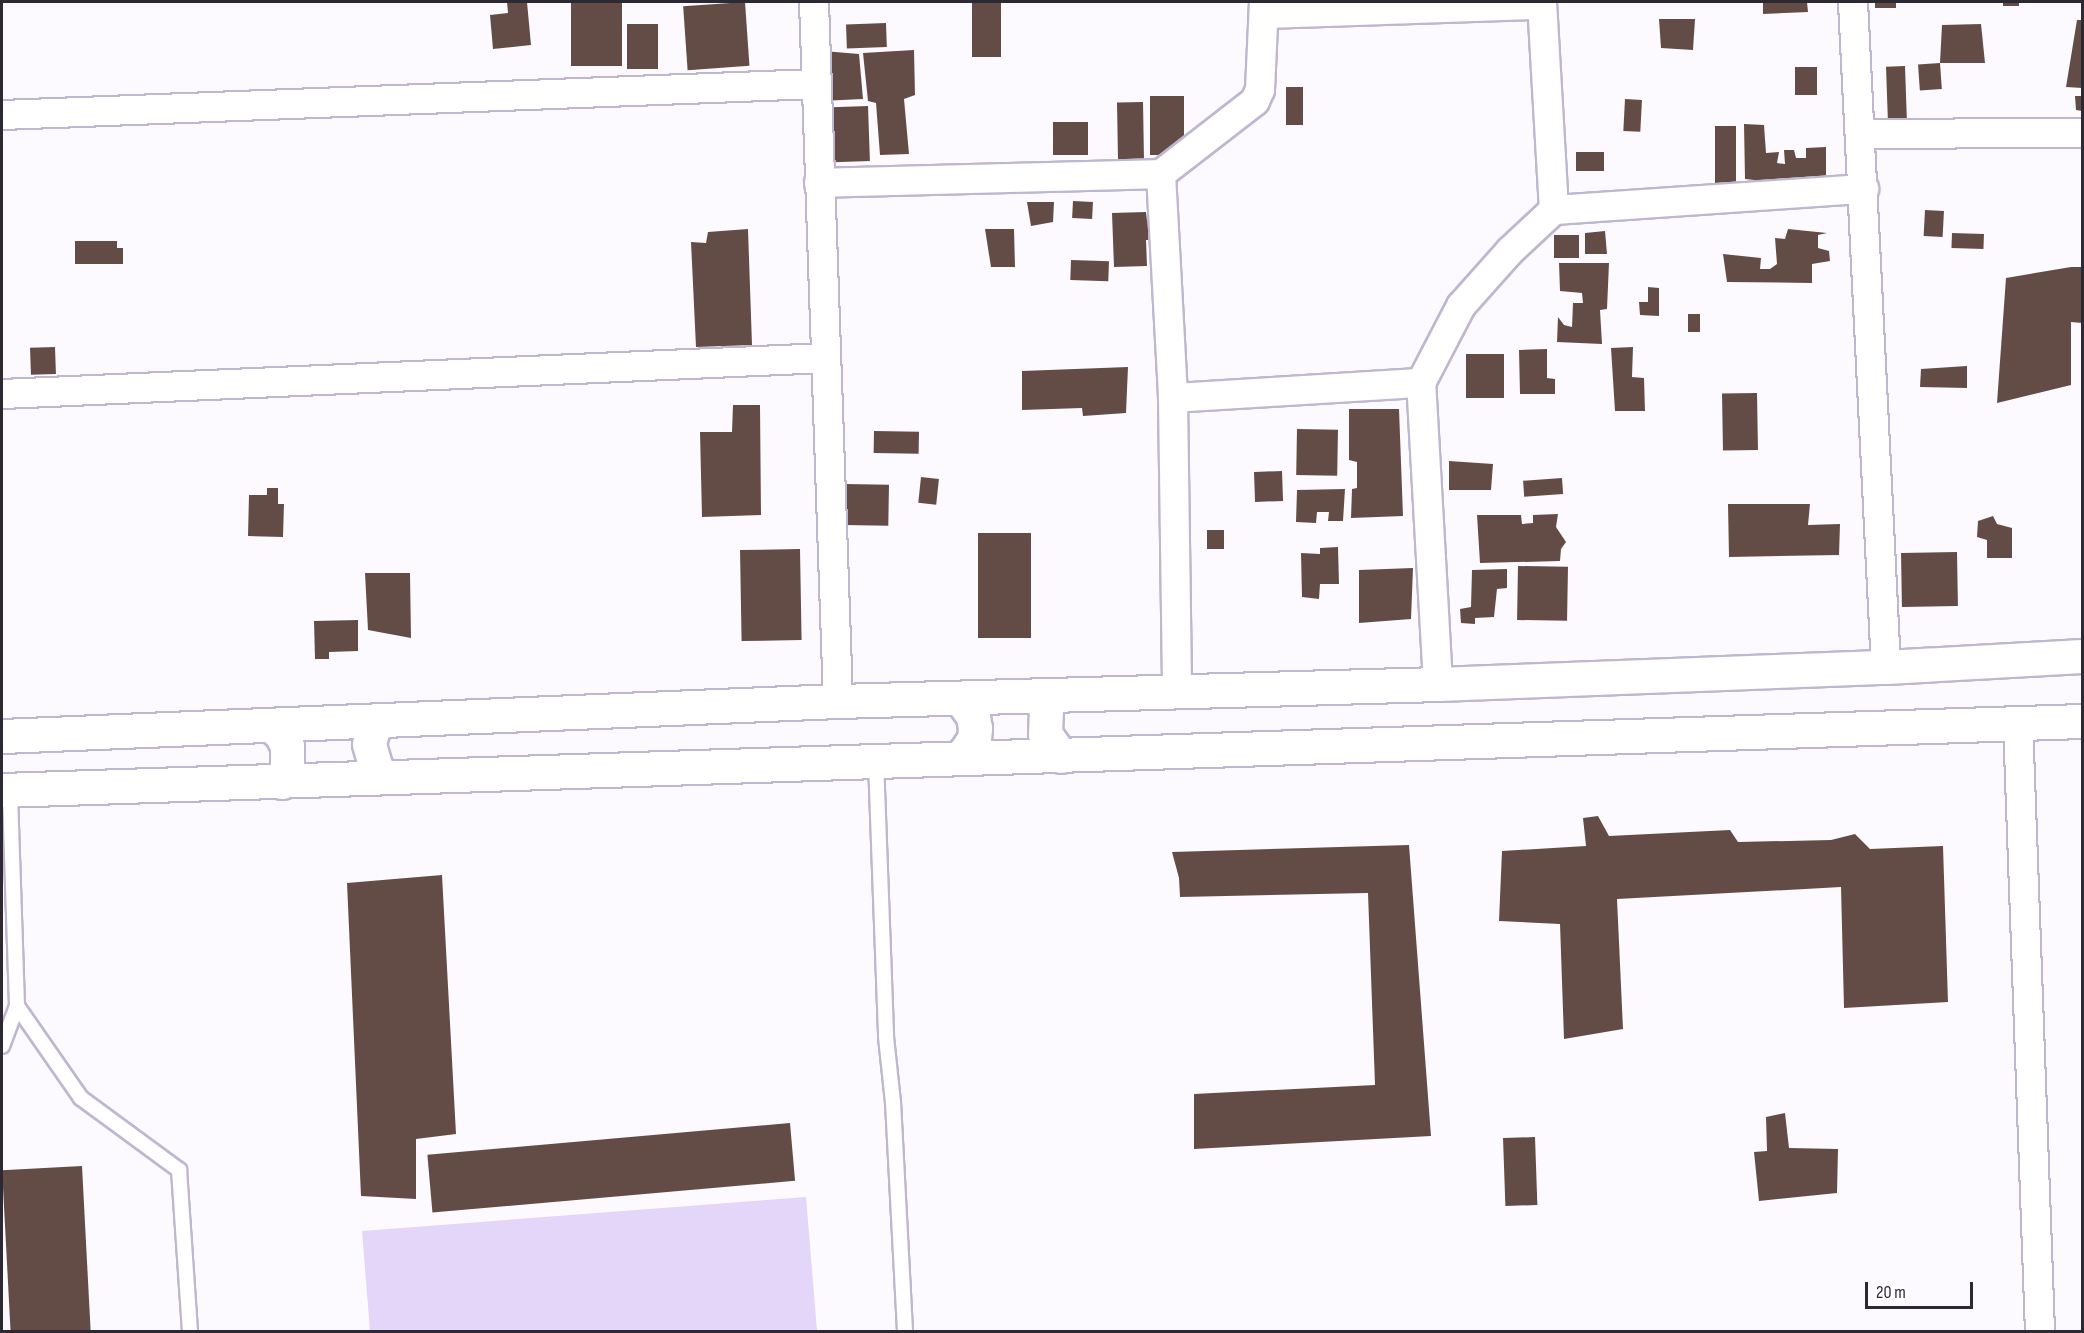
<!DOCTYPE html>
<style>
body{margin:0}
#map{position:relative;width:2084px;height:1333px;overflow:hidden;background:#fcfaff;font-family:"Sofia Sans Condensed",sans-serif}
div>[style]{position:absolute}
.green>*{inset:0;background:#e3d6f9}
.building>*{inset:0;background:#644c46;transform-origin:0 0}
.roads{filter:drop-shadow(2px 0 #bfb7cf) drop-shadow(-2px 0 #bfb7cf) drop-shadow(0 2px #bfb7cf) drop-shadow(0 -2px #bfb7cf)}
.service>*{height:14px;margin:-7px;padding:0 7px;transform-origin:7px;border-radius:7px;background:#fff}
.minor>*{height:28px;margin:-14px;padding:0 14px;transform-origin:14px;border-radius:14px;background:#fff}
.tertiary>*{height:33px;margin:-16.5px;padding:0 16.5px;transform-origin:16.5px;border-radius:16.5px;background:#fff}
span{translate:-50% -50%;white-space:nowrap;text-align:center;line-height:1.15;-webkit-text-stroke:6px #fff;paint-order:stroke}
.frame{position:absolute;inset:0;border:3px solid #2d2933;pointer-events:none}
.scale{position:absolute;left:1865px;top:1282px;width:108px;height:27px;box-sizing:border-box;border:3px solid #2d2933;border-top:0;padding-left:8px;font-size:18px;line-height:21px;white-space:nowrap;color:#2d2933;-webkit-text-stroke:4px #fff;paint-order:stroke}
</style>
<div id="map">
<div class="green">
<i style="clip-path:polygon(806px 1197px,817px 1331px,370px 1331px,362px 1231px)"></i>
</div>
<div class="building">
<i style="clip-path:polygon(507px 2px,527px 2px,531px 45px,493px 49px,490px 15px,508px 13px)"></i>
<i style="left:571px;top:2px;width:51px;height:64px"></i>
<i style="left:745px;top:2px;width:64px;height:62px;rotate:86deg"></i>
<i style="left:972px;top:2px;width:29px;height:55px"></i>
<i style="clip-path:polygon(1763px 2px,1807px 2px,1808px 12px,1763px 14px)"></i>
<i style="left:1875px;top:2px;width:21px;height:6px"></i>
<i style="left:2003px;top:2px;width:16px;height:4px"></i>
<i style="clip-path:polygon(1659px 19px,1695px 19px,1693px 50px,1661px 48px)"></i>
<i style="clip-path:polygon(2077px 20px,2082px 20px,2082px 88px,2066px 87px)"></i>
<i style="left:886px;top:23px;width:24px;height:40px;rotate:88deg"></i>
<i style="left:627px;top:24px;width:31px;height:45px"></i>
<i style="clip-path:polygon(1981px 24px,1985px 63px,1940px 63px,1942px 25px)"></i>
<i style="clip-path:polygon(914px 50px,915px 95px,904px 99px,909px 154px,880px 155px,876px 103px,868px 101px,863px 53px)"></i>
<i style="clip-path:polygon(823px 51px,859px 54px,863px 99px,821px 101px)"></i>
<i style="left:1940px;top:63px;width:26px;height:22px;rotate:86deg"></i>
<i style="left:1905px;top:66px;width:55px;height:19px;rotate:88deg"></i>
<i style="left:1795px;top:67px;width:22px;height:28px"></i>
<i style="left:1286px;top:87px;width:17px;height:38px"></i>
<i style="left:1150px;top:96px;width:34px;height:59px"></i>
<i style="clip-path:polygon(2075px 96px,2082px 96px,2082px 111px,2076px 110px)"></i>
<i style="left:1625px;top:99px;width:17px;height:32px;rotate:3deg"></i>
<i style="left:1143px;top:102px;width:59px;height:26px;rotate:89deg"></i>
<i style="left:868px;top:106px;width:55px;height:44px;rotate:88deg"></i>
<i style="left:1053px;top:122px;width:35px;height:33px"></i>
<i style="clip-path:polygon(1744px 124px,1764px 125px,1766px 153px,1779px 152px,1777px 163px,1785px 164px,1784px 150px,1794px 150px,1796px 158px,1806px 158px,1806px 148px,1826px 147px,1826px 180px,1764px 181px,1745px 179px)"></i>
<i style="left:1715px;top:126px;width:21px;height:57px"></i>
<i style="left:1576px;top:152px;width:28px;height:19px"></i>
<i style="left:1073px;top:201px;width:20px;height:17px;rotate:3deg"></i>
<i style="clip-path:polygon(1027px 202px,1054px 202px,1053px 222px,1031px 226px)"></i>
<i style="left:1925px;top:210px;width:19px;height:26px;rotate:3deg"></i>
<i style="clip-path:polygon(1146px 212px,1147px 221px,1151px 221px,1152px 240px,1146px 240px,1147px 266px,1114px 267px,1112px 213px)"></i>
<i style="clip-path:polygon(748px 229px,752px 345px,696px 347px,691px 242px,706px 243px,708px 232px)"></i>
<i style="clip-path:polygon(985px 229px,1014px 229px,1015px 267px,991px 267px)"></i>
<i style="clip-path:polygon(1788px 229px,1827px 233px,1818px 235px,1818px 248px,1829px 251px,1830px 261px,1812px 264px,1812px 283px,1727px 282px,1723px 254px,1761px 258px,1760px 269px,1770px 269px,1777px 264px,1775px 238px,1785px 239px)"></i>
<i style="clip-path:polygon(1605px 231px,1607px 254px,1585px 254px,1585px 233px)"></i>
<i style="left:1952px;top:233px;width:32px;height:15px;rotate:2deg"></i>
<i style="left:1554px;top:235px;width:25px;height:23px"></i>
<i style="clip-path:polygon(75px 241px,117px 241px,117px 248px,123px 248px,123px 264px,75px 264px)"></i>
<i style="left:1071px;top:260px;width:38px;height:20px;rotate:2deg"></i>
<i style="clip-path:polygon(1559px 263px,1609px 263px,1607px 309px,1600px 310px,1602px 344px,1557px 342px,1558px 317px,1564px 325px,1572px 327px,1573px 303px,1583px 303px,1582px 293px,1560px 291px)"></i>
<i style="clip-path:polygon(2071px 267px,2082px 267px,2082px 323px,2071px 322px,2071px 385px,1997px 403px,2006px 278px)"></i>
<i style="clip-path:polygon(1648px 287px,1659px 288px,1659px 316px,1640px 315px,1639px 302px,1648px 302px)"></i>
<i style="left:1688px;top:314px;width:12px;height:18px"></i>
<i style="left:55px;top:347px;width:27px;height:25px;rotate:88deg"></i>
<i style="clip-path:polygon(1633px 347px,1632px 377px,1644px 378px,1645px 411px,1615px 411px,1611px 348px)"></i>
<i style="clip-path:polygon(1547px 349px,1547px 378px,1555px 379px,1555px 394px,1520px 394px,1519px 350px)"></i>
<i style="left:1466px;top:354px;width:38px;height:44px"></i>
<i style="clip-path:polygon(1967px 366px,1967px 388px,1920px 387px,1921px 369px)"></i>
<i style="clip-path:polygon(1128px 367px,1126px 413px,1083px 416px,1082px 408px,1022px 410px,1022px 371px)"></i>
<i style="left:1757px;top:393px;width:57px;height:35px;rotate:89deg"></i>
<i style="clip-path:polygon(733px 405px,760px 405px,761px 515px,702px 517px,700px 432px,732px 432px)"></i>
<i style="clip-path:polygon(1349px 409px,1399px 409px,1403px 516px,1351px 518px,1352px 489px,1357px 488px,1357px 462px,1349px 460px)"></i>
<i style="left:1297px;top:429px;width:41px;height:46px;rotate:1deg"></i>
<i style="left:874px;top:431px;width:45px;height:22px;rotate:1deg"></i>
<i style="clip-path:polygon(1449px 461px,1493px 464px,1491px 490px,1449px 490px)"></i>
<i style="left:1282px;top:471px;width:30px;height:28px;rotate:88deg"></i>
<i style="left:921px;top:477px;width:18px;height:26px;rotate:6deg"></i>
<i style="left:1562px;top:478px;width:16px;height:39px;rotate:86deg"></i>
<i style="left:845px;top:484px;width:44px;height:41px;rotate:1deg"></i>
<i style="clip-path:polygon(267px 488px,278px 488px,278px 504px,284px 504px,283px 537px,248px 536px,249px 495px,267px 495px)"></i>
<i style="clip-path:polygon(1345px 489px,1343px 521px,1328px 521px,1329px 512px,1317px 512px,1316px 523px,1296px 522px,1297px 490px)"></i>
<i style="clip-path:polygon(1728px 504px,1810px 504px,1808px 525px,1840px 524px,1839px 555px,1729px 557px)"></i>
<i style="clip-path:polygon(1558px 514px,1556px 527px,1566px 542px,1561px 549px,1560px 561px,1480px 563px,1477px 515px,1521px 515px,1522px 524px,1533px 523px,1533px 515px)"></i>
<i style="clip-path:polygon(1993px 516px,1997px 524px,2012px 528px,2012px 558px,1987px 558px,1987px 540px,1977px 537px,1978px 521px)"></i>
<i style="left:1224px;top:530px;width:19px;height:17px;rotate:90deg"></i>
<i style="left:978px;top:533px;width:53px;height:105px"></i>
<i style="clip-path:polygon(1338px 547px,1339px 584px,1320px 584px,1319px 599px,1302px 597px,1301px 553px,1320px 554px,1320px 548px)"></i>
<i style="left:800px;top:549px;width:91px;height:60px;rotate:89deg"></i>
<i style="left:1957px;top:552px;width:54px;height:56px;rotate:89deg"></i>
<i style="left:1518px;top:566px;width:50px;height:54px;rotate:1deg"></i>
<i style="clip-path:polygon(1413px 568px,1411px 619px,1359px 623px,1359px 570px)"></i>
<i style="clip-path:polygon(1507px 569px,1507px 588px,1497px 589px,1494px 617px,1475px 618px,1475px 624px,1461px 623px,1460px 609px,1471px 607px,1472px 570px)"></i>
<i style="clip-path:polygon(365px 573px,410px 573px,411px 638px,368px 630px)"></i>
<i style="clip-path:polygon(358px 620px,358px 651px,329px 652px,329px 659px,315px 659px,314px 621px)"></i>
<i style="clip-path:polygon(1598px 816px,1609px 836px,1730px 830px,1738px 842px,1831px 840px,1855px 834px,1870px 849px,1943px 846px,1948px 1002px,1844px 1008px,1841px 887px,1617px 899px,1623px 1029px,1564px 1039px,1560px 924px,1499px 921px,1502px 851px,1586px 846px,1583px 818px)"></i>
<i style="clip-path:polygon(1409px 845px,1431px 1136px,1194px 1149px,1194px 1094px,1375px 1085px,1368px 893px,1180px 897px,1179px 878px,1172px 852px)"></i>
<i style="clip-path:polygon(442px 875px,456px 1134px,416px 1139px,416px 1199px,361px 1196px,347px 883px)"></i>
<i style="clip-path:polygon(1785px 1113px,1789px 1148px,1838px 1149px,1837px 1193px,1759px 1201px,1754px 1152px,1767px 1151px,1766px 1117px)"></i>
<i style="left:790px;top:1123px;width:58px;height:364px;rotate:85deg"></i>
<i style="left:1535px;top:1137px;width:68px;height:32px;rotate:88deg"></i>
<i style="left:82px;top:1166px;width:166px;height:80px;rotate:87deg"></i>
</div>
<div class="roads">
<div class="service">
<i style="left:876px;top:761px;width:276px;rotate:87.9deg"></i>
<i style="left:886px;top:1037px;width:65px;rotate:83.9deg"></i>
<i style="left:893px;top:1102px;width:230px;rotate:87deg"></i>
<i style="left:17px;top:1006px;width:112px;rotate:55.2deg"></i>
<i style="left:81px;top:1098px;width:122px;rotate:36.3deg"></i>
<i style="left:179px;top:1170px;width:162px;rotate:86.1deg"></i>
<i style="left:2px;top:1046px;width:43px;rotate:-69.4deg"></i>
<i style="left:17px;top:1006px;width:216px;rotate:-91.9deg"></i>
</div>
<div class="minor">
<i style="left:814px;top:2px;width:699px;rotate:88.03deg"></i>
<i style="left:1542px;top:2px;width:208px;rotate:86.7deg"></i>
<i style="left:1853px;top:2px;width:666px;rotate:87.16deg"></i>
<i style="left:1265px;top:14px;width:277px;rotate:-1.9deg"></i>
<i style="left:2px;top:115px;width:815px;rotate:-2.18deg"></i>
<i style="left:1861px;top:134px;width:221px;rotate:-0.3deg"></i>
<i style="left:1161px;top:174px;width:119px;rotate:-37.8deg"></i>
<i style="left:1255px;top:101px;width:12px;rotate:-66deg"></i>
<i style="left:1260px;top:90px;width:88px;rotate:-87.4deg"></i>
<i style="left:819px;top:183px;width:342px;rotate:-1.5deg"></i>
<i style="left:1161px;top:174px;width:224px;rotate:86.9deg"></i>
<i style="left:1173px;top:398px;width:294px;rotate:89.2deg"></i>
<i style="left:2px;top:394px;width:824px;rotate:-2.5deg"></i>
<i style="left:1173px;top:398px;width:248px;rotate:-3.5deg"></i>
<i style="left:1438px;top:684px;width:301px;rotate:-93.2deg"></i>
<i style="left:1421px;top:383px;width:87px;rotate:-62.5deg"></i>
<i style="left:1461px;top:306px;width:74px;rotate:-48.3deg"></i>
<i style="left:1510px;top:251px;width:60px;rotate:-43deg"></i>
<i style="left:1554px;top:210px;width:311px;rotate:-3.9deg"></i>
<i style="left:2018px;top:723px;width:609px;rotate:87.93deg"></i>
</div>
<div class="tertiary">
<i style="left:1053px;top:695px;width:14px;rotate:120deg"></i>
<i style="left:1046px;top:707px;width:27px;rotate:92deg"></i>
<i style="left:1045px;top:734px;width:27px;rotate:54deg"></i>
<i style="left:960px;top:698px;width:22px;rotate:54deg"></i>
<i style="left:973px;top:716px;width:12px;rotate:81deg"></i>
<i style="left:975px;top:728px;width:11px;rotate:95deg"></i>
<i style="left:974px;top:739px;width:23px;rotate:124deg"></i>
<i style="left:378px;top:722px;width:12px;rotate:121deg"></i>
<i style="left:372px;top:732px;width:12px;rotate:104deg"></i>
<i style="left:369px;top:744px;width:25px;rotate:74deg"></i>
<i style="left:376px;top:768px;width:12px;rotate:48deg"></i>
<i style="left:272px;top:726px;width:12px;rotate:42deg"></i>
<i style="left:281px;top:734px;width:13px;rotate:63deg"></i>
<i style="left:287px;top:746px;width:24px;rotate:90deg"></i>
<i style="left:287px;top:770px;width:13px;rotate:113deg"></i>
<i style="left:2px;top:736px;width:837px;rotate:-2.4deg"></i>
<i style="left:838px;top:701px;width:600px;rotate:-1.62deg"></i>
<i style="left:1438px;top:684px;width:448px;rotate:-2.2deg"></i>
<i style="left:1886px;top:667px;width:196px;rotate:-3.2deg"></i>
<i style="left:2px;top:790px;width:2081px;rotate:-1.9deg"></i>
</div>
</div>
<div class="frame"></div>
<div class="scale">20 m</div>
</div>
